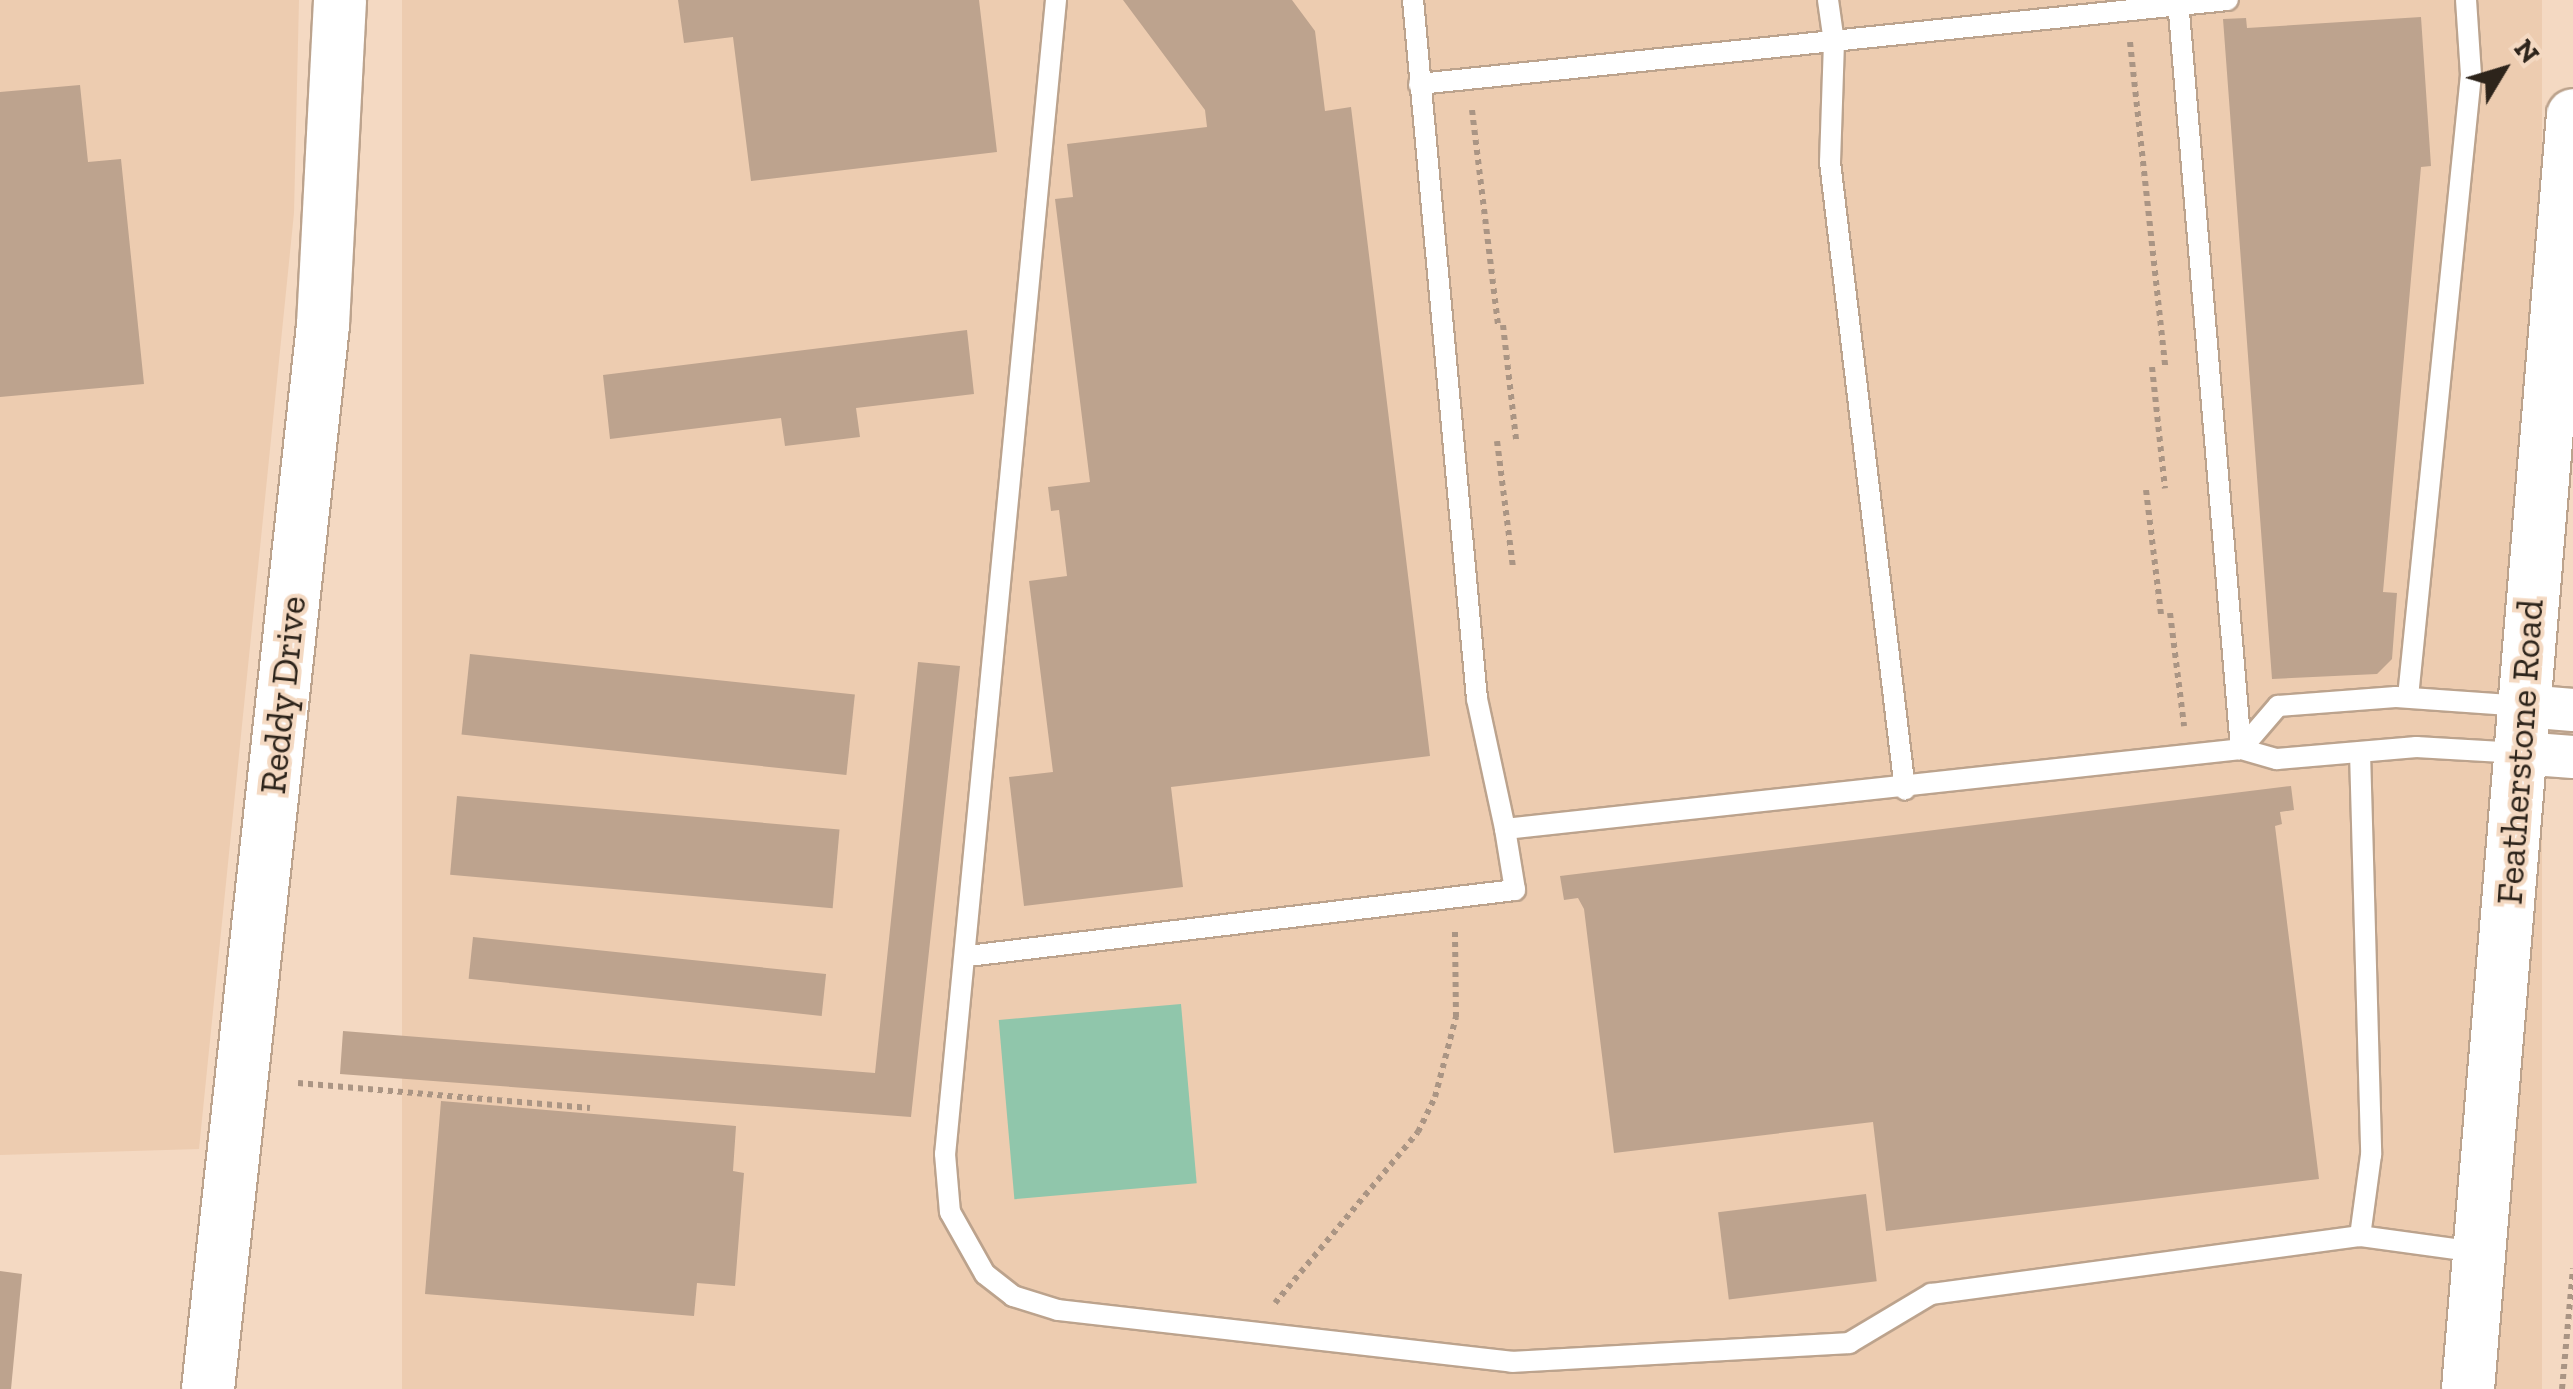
<!DOCTYPE html>
<style>
body{margin:0}
#map{position:relative;width:2573px;height:1389px;overflow:hidden;background:#f4d9c2;font-family:"Zilla Slab",serif}
div>[style]{position:absolute}
.built>*{inset:0;background:#edccb0;transform-origin:0 0}
.green>*{inset:0;background:#90c6ab;transform-origin:0 0}
.building>*{inset:0;background:#bda38e;transform-origin:0 0}
.path>*{height:6px;margin-top:-3px;transform-origin:0;background:repeating-linear-gradient(90deg,#aa9584 0 5px,transparent 0 10px)}
.roads{filter:drop-shadow(2px 0 #bca38d) drop-shadow(-2px 0 #bca38d) drop-shadow(0 2px #bca38d) drop-shadow(0 -2px #bca38d)}
.service>*{height:20px;margin:-10px;padding:0 10px;transform-origin:10px;border-radius:10px;background:#fff}
.minor>*{height:42px;margin:-21px;padding:0 21px;transform-origin:21px;border-radius:21px;background:#fff}
.tertiary>*{height:52px;margin:-26px;padding:0 26px;transform-origin:26px;border-radius:26px;background:#fff}
span{translate:-50% -50%;white-space:nowrap;text-align:center;line-height:1.15;-webkit-text-stroke:8px #f4d9c2;paint-order:stroke}
.street-label{font-size:38px;color:#2d241b}
.north{position:absolute;left:2453px;top:20px;width:100px;height:100px;-webkit-text-stroke:8px #f4d9c2;paint-order:stroke;rotate:52deg;font-size:28px;font-weight:700;line-height:40px;text-align:center;color:#2d241b}
.north::after{content:'';display:block;margin:auto;width:35px;height:45px;background:#2d241b;clip-path:polygon(50% 0,100% 100%,50% 72%,0 100%)}
</style>
<div id="map">
<div class="built">
<i style="clip-path:polygon(0 0,299px 0,294px 213px,199px 1149px,0 1155px)"></i>
<i style="left:402px;top:0;width:2140px;height:1397px"></i>
</div>
<div class="green">
<i style="left:1181px;top:1004px;width:180px;height:183px;rotate:85deg"></i>
</div>
<div class="building">
<i style="clip-path:polygon(678px 0,979px 0,997px 152px,751px 181px,733px 37px,684px 43px)"></i>
<i style="clip-path:polygon(1123px 0,1292px 0,1315px 31px,1325px 111px,1351px 107px,1430px 756px,1171px 787px,1183px 887px,1024px 906px,1009px 777px,1053px 772px,1029px 581px,1067px 576px,1059px 510px,1051px 511px,1048px 487px,1090px 482px,1055px 199px,1073px 197px,1067px 144px,1207px 127px,1205px 110px)"></i>
<i style="clip-path:polygon(2421px 17px,2431px 166px,2421px 167px,2383px 592px,2397px 593px,2392px 659px,2377px 674px,2272px 679px,2223px 19px,2246px 18px,2247px 28px)"></i>
<i style="clip-path:polygon(80px 85px,88px 162px,121px 159px,144px 384px,0 397px,0 92px)"></i>
<i style="clip-path:polygon(967px 330px,974px 394px,856px 408px,860px 437px,785px 446px,781px 418px,610px 439px,603px 375px)"></i>
<i style="left:470px;top:654px;width:387px;height:81px;rotate:6deg"></i>
<i style="clip-path:polygon(918px 662px,960px 666px,911px 1117px,340px 1074px,343px 1031px,875px 1073px)"></i>
<i style="clip-path:polygon(2291px 786px,2294px 810px,2280px 812px,2282px 824px,2275px 826px,2319px 1179px,1886px 1231px,1873px 1122px,1614px 1153px,1584px 909px,1578px 898px,1564px 900px,1560px 876px)"></i>
<i style="left:457px;top:796px;width:384px;height:79px;rotate:5deg"></i>
<i style="left:473px;top:937px;width:355px;height:42px;rotate:6deg"></i>
<i style="clip-path:polygon(441px 1101px,736px 1126px,733px 1171px,744px 1173px,735px 1286px,697px 1283px,694px 1316px,425px 1294px)"></i>
<i style="left:1866px;top:1194px;width:88px;height:149px;rotate:83deg"></i>
<i style="clip-path:polygon(0 1271px,22px 1274px,11px 1389px,0 1389px)"></i>
</div>
<div class="path">
<i style="left:2130px;top:42px;width:326px;rotate:83.8deg"></i>
<i style="left:1472px;top:110px;width:218px;rotate:83.1deg"></i>
<i style="left:1503px;top:325px;width:115px;rotate:83.5deg"></i>
<i style="left:2152px;top:367px;width:122px;rotate:83.9deg"></i>
<i style="left:1497px;top:441px;width:128px;rotate:82.8deg"></i>
<i style="left:2146px;top:490px;width:125px;rotate:83.1deg"></i>
<i style="left:2170px;top:613px;width:114px;rotate:82.9deg"></i>
<i style="left:298px;top:1083px;width:293px;rotate:4.9deg"></i>
<i style="left:1275px;top:1303px;width:223px;rotate:-50.1deg"></i>
<i style="left:1418px;top:1132px;width:39px;rotate:-64deg"></i>
<i style="left:1435px;top:1097px;width:83px;rotate:-75.3deg"></i>
<i style="left:1456px;top:1017px;width:88px;rotate:-90.7deg"></i>
<i style="left:2562px;top:1389px;width:121px;rotate:-84.8deg"></i>
</div>
<div class="roads">
<div class="service">
<i style="left:1056px;top:0;width:1159px;rotate:95.49deg"></i>
<i style="left:945px;top:1154px;width:58px;rotate:85.1deg"></i>
<i style="left:950px;top:1212px;width:71px;rotate:60.6deg"></i>
<i style="left:985px;top:1274px;width:36px;rotate:38deg"></i>
<i style="left:1013px;top:1296px;width:47px;rotate:17.3deg"></i>
<i style="left:1058px;top:1310px;width:457px;rotate:6.5deg"></i>
<i style="left:1512px;top:1362px;width:338px;rotate:-3.2deg"></i>
<i style="left:1849px;top:1343px;width:96px;rotate:-30.9deg"></i>
<i style="left:1931px;top:1294px;width:433px;rotate:-7.7deg"></i>
<i style="left:1413px;top:0;width:702px;rotate:84.77deg"></i>
<i style="left:1477px;top:699px;width:133px;rotate:77.8deg"></i>
<i style="left:1505px;top:829px;width:740px;rotate:-6.2deg"></i>
<i style="left:2241px;top:749px;width:37px;rotate:16deg"></i>
<i style="left:2277px;top:759px;width:140px;rotate:-4.9deg"></i>
<i style="left:2416px;top:747px;width:104px;rotate:3.3deg"></i>
<i style="left:1828px;top:0;width:42px;rotate:81.9deg"></i>
<i style="left:1834px;top:42px;width:120px;rotate:91.9deg"></i>
<i style="left:1830px;top:162px;width:632px;rotate:83.19deg"></i>
<i style="left:2178px;top:0;width:752px;rotate:85.19deg"></i>
<i style="left:1419px;top:84px;width:813px;rotate:-5.93deg"></i>
<i style="left:2408px;top:697px;width:625px;rotate:-84.22deg"></i>
<i style="left:2471px;top:75px;width:75px;rotate:-93.8deg"></i>
<i style="left:2241px;top:749px;width:57px;rotate:-49.3deg"></i>
<i style="left:2278px;top:706px;width:118px;rotate:-4.4deg"></i>
<i style="left:2396px;top:697px;width:128px;rotate:4deg"></i>
<i style="left:2360px;top:752px;width:403px;rotate:88.4deg"></i>
<i style="left:2371px;top:1155px;width:82px;rotate:97.7deg"></i>
<i style="left:2360px;top:1236px;width:118px;rotate:7.8deg"></i>
<i style="left:968px;top:956px;width:551px;rotate:-6.88deg"></i>
<i style="left:1515px;top:890px;width:62px;rotate:-99.3deg"></i>
</div>
<div class="minor">
<i style="left:2524px;top:706px;width:49px;rotate:4.7deg"></i>
<i style="left:2520px;top:753px;width:53px;rotate:4.3deg"></i>
</div>
<div class="tertiary">
<i style="left:208px;top:1389px;width:1070px;rotate:-83.83deg"></i>
<i style="left:323px;top:325px;width:325px;rotate:-87deg"></i>
<i style="left:2468px;top:1389px;width:1278px;rotate:-85.29deg"></i>
</div>
</div>
<div class="street-label">
<span style="left:283px;top:695px;rotate:-84deg">Reddy Drive</span>
<span style="left:2520px;top:752px;rotate:-86deg">Featherstone Road</span>
</div>
<div class="north">N</div>
</div>
